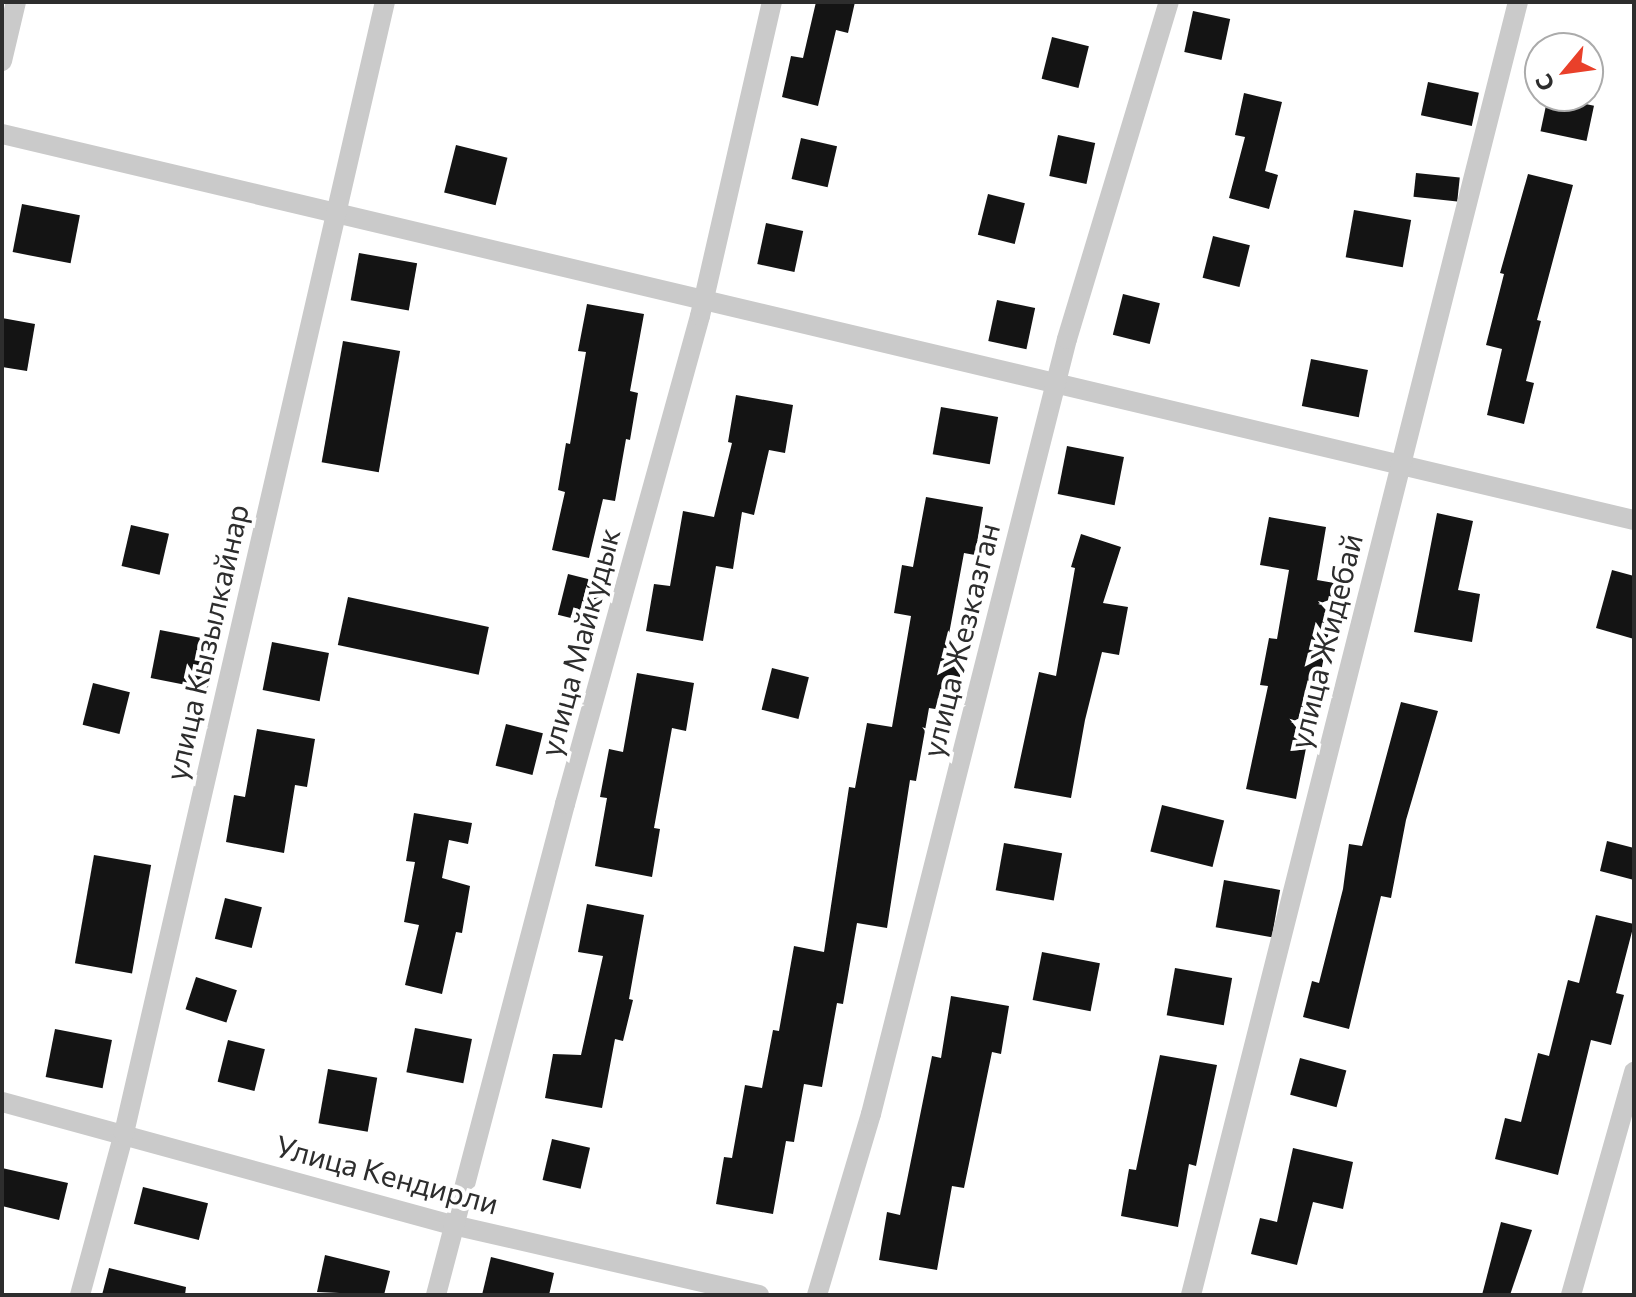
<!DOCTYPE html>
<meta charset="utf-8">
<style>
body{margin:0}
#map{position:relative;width:1636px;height:1297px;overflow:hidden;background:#fff;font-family:Commissioner,sans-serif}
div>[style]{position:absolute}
.building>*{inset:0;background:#141414;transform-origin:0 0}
.street>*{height:20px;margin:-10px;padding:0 10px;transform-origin:10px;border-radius:10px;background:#cacaca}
span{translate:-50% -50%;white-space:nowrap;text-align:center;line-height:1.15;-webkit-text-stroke:8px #fff;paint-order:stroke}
.street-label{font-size:30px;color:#2d2d2d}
.frame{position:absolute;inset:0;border:4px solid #2d2d2d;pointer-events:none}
.north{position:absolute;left:1524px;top:32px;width:80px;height:80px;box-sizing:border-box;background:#fff;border:2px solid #ababab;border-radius:50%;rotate:241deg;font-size:22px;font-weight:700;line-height:32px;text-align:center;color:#2d2d2d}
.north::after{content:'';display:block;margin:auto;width:28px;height:36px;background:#e9402a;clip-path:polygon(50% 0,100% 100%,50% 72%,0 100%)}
</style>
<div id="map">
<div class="building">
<i style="clip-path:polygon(816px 2px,855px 2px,848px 33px,836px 30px,818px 106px,782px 97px,791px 56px,803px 58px)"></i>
<i style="left:1193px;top:11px;width:38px;height:42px;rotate:12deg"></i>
<i style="left:1052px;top:37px;width:38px;height:43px;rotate:14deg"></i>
<i style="left:1428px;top:82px;width:52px;height:34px;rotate:12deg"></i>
<i style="clip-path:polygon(1244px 93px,1282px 102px,1265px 171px,1278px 175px,1269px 209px,1229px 198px,1245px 137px,1235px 135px)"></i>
<i style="left:1548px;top:96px;width:47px;height:36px;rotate:12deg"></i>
<i style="left:1058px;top:135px;width:38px;height:42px;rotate:12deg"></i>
<i style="left:801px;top:138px;width:37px;height:42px;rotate:13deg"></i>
<i style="left:456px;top:145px;width:53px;height:49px;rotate:14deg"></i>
<i style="left:1416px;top:173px;width:44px;height:24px;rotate:6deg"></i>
<i style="clip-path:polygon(1528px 174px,1573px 185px,1537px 320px,1541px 321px,1526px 381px,1534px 383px,1524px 424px,1487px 415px,1502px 349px,1486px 345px,1504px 274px,1500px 273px)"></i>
<i style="left:988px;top:194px;width:38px;height:42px;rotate:14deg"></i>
<i style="left:22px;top:204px;width:59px;height:49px;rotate:11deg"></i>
<i style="left:1354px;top:210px;width:58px;height:48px;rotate:10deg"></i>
<i style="left:766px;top:223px;width:38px;height:42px;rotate:12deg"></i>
<i style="left:1213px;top:236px;width:38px;height:43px;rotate:14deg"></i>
<i style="left:359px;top:253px;width:59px;height:48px;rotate:10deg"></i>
<i style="left:1123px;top:294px;width:38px;height:42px;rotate:14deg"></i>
<i style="left:997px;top:300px;width:39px;height:42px;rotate:12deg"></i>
<i style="clip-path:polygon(587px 304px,644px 314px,630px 391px,638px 393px,630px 440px,626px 439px,615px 501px,603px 499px,589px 558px,552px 550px,565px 492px,558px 490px,566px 443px,570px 444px,586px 352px,578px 351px)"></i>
<i style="clip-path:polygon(2px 318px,35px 324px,27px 371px,2px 367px)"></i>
<i style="left:343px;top:341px;width:58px;height:123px;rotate:10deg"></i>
<i style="left:1311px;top:359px;width:58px;height:48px;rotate:11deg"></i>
<i style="clip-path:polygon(736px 395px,793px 405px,785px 453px,769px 450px,754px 515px,742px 512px,733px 569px,716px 566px,703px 641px,646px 631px,654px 584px,670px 586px,683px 511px,714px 517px,732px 443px,728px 442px)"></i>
<i style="left:941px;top:407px;width:58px;height:48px;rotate:10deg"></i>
<i style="left:1067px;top:446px;width:58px;height:49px;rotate:11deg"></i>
<i style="clip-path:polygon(926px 497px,983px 507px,975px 555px,964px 553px,944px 661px,962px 664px,954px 712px,929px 708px,916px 781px,910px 780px,887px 928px,857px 923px,843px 1004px,837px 1003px,822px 1087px,804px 1084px,794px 1142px,786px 1141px,773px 1214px,716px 1204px,724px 1157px,732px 1158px,745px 1085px,762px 1088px,773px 1030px,779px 1031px,794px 946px,824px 952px,849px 787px,855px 788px,867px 723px,892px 727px,911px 616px,894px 613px,902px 565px,913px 567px)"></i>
<i style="clip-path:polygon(1437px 513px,1473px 521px,1458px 590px,1480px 594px,1472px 642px,1414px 632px)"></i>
<i style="clip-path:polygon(1269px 517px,1326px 527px,1317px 580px,1346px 585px,1338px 633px,1329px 631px,1296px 799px,1246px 789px,1268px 686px,1260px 685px,1269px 638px,1277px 639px,1289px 570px,1260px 565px)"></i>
<i style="left:131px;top:525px;width:39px;height:42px;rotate:13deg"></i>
<i style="clip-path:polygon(1081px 534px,1121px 547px,1103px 603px,1128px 607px,1119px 655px,1102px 652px,1085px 720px,1071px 798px,1014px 788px,1039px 672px,1056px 676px,1075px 568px,1071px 567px)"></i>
<i style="clip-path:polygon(1612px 570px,1634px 576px,1634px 639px,1596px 628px)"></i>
<i style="left:568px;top:574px;width:38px;height:42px;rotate:14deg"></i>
<i style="left:348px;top:597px;width:144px;height:49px;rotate:12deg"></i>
<i style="left:160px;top:630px;width:58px;height:49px;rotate:11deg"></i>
<i style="left:272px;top:642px;width:58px;height:49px;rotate:11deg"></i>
<i style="left:772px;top:668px;width:38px;height:43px;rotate:14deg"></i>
<i style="clip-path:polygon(637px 673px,694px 683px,686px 731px,672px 728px,654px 828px,660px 829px,652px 877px,595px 866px,607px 798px,600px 797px,609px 749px,623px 752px)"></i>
<i style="left:93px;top:683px;width:38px;height:43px;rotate:14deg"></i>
<i style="clip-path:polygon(1401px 702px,1438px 711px,1406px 820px,1391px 898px,1381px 896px,1349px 1029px,1303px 1017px,1312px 981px,1319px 983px,1343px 889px,1349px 844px,1362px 846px)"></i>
<i style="left:506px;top:724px;width:38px;height:43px;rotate:14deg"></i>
<i style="clip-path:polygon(257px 729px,315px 739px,307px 787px,295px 785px,284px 853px,226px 842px,234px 795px,245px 797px)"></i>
<i style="left:1162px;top:805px;width:64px;height:48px;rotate:14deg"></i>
<i style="clip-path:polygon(414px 813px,472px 823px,468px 844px,449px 840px,442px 878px,470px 886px,462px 933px,456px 932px,442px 994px,405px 985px,419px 925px,404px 922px,415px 862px,406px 861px)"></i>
<i style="clip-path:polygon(1607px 841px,1634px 848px,1634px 880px,1600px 871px)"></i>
<i style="left:1004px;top:843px;width:59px;height:48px;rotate:10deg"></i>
<i style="left:94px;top:855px;width:58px;height:110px;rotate:10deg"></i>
<i style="left:1224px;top:880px;width:57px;height:48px;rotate:10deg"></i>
<i style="left:225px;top:898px;width:38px;height:42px;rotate:14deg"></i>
<i style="clip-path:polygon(587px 904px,644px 915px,629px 999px,633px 1000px,623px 1041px,615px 1039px,602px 1108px,545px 1098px,553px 1054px,581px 1055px,603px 956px,578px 952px)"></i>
<i style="clip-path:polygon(1596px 915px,1634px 924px,1616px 993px,1624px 995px,1611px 1045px,1591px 1040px,1558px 1175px,1495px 1159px,1505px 1118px,1521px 1122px,1538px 1053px,1549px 1056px,1568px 980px,1579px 983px)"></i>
<i style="left:1042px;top:952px;width:59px;height:49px;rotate:11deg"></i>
<i style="left:1175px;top:968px;width:58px;height:48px;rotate:10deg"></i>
<i style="left:196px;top:977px;width:43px;height:34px;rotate:18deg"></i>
<i style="clip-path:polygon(951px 996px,1009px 1006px,1001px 1054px,992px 1052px,964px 1188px,952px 1186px,937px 1270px,879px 1260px,887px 1212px,900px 1215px,932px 1056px,941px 1058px)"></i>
<i style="left:415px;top:1028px;width:58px;height:45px;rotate:11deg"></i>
<i style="left:55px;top:1029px;width:58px;height:49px;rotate:11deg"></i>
<i style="left:228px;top:1040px;width:38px;height:43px;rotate:14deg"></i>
<i style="clip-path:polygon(1160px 1055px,1217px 1065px,1196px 1166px,1189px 1164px,1178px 1227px,1121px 1216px,1129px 1169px,1136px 1170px)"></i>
<i style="left:1300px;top:1058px;width:48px;height:38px;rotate:15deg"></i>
<i style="left:328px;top:1069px;width:50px;height:55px;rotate:10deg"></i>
<i style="left:552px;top:1139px;width:39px;height:42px;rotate:13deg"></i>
<i style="clip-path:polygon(1293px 1148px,1353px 1162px,1343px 1209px,1313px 1202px,1297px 1265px,1251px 1254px,1260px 1218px,1277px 1222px)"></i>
<i style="clip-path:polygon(2px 1168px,68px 1183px,59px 1220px,2px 1206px)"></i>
<i style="left:143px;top:1187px;width:67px;height:38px;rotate:14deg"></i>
<i style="clip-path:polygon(1501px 1222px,1532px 1230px,1510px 1295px,1482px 1295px)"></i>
<i style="clip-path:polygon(325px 1255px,390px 1271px,384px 1295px,317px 1292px)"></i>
<i style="clip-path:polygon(491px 1257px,554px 1273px,549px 1295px,482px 1295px)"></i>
<i style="clip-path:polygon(109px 1268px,186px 1287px,185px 1295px,102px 1295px)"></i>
</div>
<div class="street">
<i style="left:2px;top:61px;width:61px;rotate:-76.7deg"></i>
<i style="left:2px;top:134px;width:1677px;rotate:13.31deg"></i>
<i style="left:2px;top:1102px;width:467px;rotate:15.3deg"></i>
<i style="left:453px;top:1225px;width:314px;rotate:12.9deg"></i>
<i style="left:80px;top:1295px;width:168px;rotate:-74.8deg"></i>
<i style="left:124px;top:1133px;width:1161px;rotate:-77.01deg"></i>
<i style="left:436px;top:1295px;width:508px;rotate:-75.28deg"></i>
<i style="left:565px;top:804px;width:506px;rotate:-74.54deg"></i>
<i style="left:700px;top:316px;width:322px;rotate:-77.1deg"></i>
<i style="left:817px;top:1295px;width:189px;rotate:-73.4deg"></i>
<i style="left:871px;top:1114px;width:799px;rotate:-75.81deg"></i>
<i style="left:1067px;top:339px;width:352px;rotate:-73.2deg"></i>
<i style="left:1191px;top:1295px;width:1334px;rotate:-75.81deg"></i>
<i style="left:1571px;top:1295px;width:232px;rotate:-74.2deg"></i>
</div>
<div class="street-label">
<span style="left:960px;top:640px;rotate:-76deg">улица Жезказган</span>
<span style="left:1325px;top:641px;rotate:-76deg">улица Жидебай</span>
<span style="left:206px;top:642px;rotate:-77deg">улица Кызылкайнар</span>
<span style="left:579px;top:642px;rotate:-75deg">улица Майкудык</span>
<span style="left:387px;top:1174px;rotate:15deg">Улица Кендирли</span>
</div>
<div class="frame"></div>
<div class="north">С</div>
</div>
